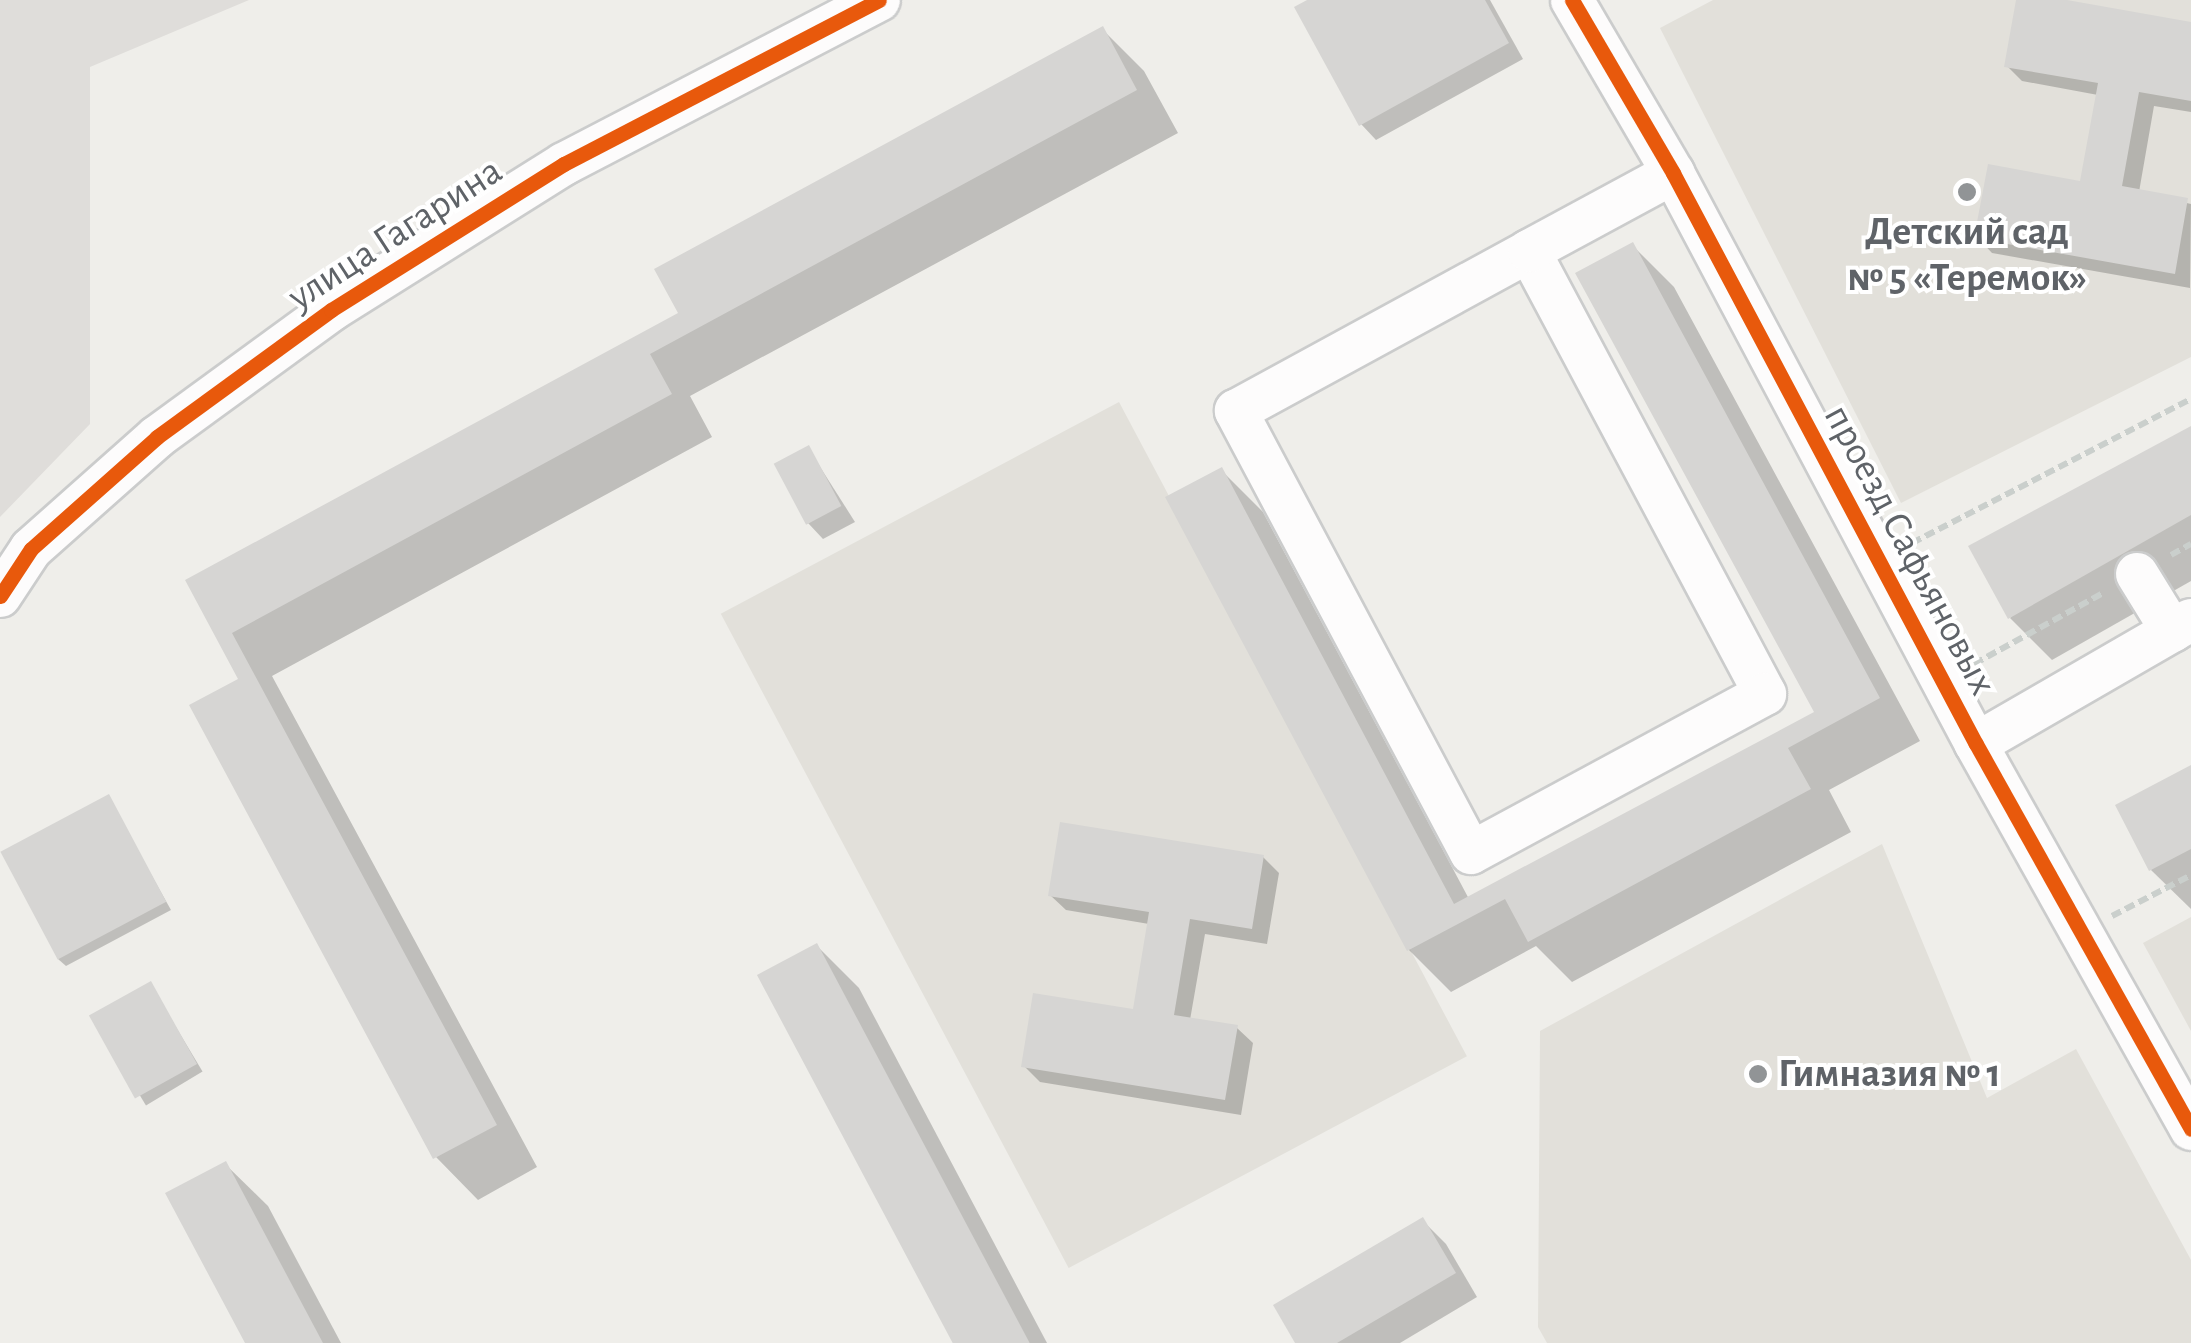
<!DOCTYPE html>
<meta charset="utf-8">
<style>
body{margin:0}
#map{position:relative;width:2191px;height:1343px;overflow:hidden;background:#efeeea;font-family:"Alegreya Sans",sans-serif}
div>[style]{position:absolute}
.industrial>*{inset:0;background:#dfddda}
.education>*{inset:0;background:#e2e0da;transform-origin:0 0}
.shadow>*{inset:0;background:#0003;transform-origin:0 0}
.building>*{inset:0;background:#d6d5d3;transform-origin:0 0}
.path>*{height:6px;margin-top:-3px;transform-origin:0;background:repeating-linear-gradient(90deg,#cacfcc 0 10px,transparent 0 15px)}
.roads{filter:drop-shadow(2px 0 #cbcccc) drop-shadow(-2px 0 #cbcccc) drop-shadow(0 2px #cbcccc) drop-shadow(0 -2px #cbcccc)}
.minor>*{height:42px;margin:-21px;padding:0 21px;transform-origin:21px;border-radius:21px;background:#fdfcfc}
.cycleway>*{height:15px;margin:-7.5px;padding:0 7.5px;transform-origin:7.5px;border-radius:7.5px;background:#e8590c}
.dots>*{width:28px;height:28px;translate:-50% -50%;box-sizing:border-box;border:5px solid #fff;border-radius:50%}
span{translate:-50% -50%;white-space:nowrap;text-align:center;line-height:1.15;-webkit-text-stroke:8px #fff;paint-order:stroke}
.poi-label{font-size:40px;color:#5f6368;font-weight:700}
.left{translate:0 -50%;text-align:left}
.street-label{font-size:40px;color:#5f6368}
</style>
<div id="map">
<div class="industrial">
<i style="clip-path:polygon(0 0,249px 0,90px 67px,90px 424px,0 517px)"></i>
</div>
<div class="education">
<i style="clip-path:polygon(1713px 0,2191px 0,2191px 357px,1901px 503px,1660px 28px)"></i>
<i style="left:1119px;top:402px;width:741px;height:451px;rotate:62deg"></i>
<i style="clip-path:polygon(1882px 844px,1987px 1098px,2076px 1049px,2191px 1260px,2191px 1343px,1547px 1343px,1538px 1327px,1540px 1031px)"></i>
<i style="clip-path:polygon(2191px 917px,2191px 1031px,2143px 943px)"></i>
</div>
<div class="shadow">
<i style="clip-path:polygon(1312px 0,1490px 0,1523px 59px,1376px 140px,1361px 124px)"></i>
<i style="clip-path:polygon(2018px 0,2191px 25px,2191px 112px,2154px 106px,2139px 192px,2191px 204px,2190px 288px,1992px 253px,1977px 237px,2082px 184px,2098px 95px,2022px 81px,2007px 66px)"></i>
<i style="clip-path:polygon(1102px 29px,1144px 71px,1178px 133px,690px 396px,712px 437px,272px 676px,537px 1167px,478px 1200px,436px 1157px,241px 680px,188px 581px,681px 314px)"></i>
<i style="clip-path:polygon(1632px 245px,1674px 287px,1920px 741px,1829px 790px,1851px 832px,1572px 982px,1536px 946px,1451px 992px,1409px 950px,1221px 470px,1263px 512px,1469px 899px,1817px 713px)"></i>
<i style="clip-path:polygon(2191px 429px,2191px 581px,2052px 660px,2010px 618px)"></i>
<i style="clip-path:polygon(808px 448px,855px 522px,823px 539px,808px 523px)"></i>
<i style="clip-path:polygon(2191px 768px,2191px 909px,2151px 870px)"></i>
<i style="clip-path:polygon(108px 798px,171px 910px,66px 966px,58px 959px)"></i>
<i style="clip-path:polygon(1263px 857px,1279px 873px,1267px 944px,1205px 934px,1190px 1020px,1237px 1028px,1253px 1043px,1241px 1115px,1040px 1082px,1024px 1066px,1135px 1012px,1149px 924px,1066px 910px,1050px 895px)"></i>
<i style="clip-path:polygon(817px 946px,859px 988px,1047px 1343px,955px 1343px)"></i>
<i style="left:150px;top:984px;width:102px;height:66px;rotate:59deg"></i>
<i style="clip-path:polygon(225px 1164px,268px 1206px,341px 1343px,248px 1343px)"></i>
<i style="clip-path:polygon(1422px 1220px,1446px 1244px,1477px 1297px,1400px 1343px,1298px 1343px)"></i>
</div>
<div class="building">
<i style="clip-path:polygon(1307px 0,1485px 0,1509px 43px,1359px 126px,1294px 7px)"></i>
<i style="clip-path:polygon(2016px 0,2067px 0,2191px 22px,2191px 101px,2139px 92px,2122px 186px,2188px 198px,2175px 274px,1974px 238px,1988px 164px,2080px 181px,2098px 83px,2004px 67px)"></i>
<i style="clip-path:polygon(1103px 26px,1137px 90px,650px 354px,672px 394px,232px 633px,497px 1125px,433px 1159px,189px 705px,238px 679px,185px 580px,678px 313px,654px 269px)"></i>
<i style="clip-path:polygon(1633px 242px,1880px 698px,1788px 748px,1811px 789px,1528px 942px,1505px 899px,1407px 951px,1165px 497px,1222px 467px,1454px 904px,1814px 712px,1575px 273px)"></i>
<i style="clip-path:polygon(2191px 426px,2191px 515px,2008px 619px,1968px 546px)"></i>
<i style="left:809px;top:445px;width:69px;height:40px;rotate:62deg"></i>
<i style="clip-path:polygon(2191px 765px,2191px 849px,2149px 871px,2115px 805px)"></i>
<i style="left:109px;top:794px;width:122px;height:123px;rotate:62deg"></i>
<i style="clip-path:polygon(1060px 822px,1264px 855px,1252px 929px,1190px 919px,1174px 1015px,1238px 1025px,1225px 1100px,1021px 1067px,1033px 993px,1133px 1009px,1149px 912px,1048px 896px)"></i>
<i style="left:817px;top:943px;width:453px;height:68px;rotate:62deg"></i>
<i style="left:151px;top:981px;width:95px;height:71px;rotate:61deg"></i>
<i style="clip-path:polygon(226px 1161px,323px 1343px,245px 1343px,165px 1193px)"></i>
<i style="clip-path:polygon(1423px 1217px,1456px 1273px,1337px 1343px,1295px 1343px,1273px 1305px)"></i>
</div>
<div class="path">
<i style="left:1912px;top:543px;width:314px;rotate:-27.3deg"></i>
<i style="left:2171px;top:555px;width:23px;rotate:-29deg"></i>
<i style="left:1974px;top:664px;width:147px;rotate:-28.8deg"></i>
<i style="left:2112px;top:916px;width:89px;rotate:-27.4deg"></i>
</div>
<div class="roads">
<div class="minor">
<i style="left:1572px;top:0;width:200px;rotate:59.7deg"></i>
<i style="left:1673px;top:173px;width:646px;rotate:62.05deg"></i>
<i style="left:1976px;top:744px;width:441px;rotate:60.8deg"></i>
<i style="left:1529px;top:251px;width:502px;rotate:61.95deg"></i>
<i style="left:1765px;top:694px;width:334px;rotate:151.6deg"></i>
<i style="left:1471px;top:853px;width:501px;rotate:-118deg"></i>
<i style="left:1236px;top:411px;width:334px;rotate:-28.6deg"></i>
<i style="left:1529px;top:251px;width:164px;rotate:-28.4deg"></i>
<i style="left:2137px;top:574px;width:67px;rotate:58.4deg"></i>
<i style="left:0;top:596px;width:56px;rotate:-56.6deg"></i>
<i style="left:31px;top:549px;width:169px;rotate:-41.6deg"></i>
<i style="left:157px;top:437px;width:215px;rotate:-36.1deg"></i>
<i style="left:331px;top:310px;width:275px;rotate:-32.1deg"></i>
<i style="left:564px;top:164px;width:355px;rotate:-27.5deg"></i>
<i style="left:1976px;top:744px;width:248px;rotate:-30deg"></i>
</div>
</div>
<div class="cycleway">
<i style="left:1572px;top:0;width:200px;rotate:59.7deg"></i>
<i style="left:1673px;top:173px;width:646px;rotate:62.05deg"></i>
<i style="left:1976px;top:744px;width:441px;rotate:60.8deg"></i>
<i style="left:0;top:596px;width:56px;rotate:-56.6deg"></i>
<i style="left:31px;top:549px;width:169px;rotate:-41.6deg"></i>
<i style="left:157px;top:437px;width:215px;rotate:-36.1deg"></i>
<i style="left:331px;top:310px;width:275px;rotate:-32.1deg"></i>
<i style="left:564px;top:164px;width:355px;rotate:-27.5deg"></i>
</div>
<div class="dots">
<i style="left:1967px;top:192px;background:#919496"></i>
<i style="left:1758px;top:1074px;background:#919496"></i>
</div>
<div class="poi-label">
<span style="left:1967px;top:255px">Детский сад<br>№ 5 «Теремок»</span>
<span class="left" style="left:1778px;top:1074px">Гимназия № 1</span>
</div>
<div class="street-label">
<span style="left:395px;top:234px;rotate:-33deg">улица Гагарина</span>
<span style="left:1910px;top:550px;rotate:62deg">проезд Сафьяновых</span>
</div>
</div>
